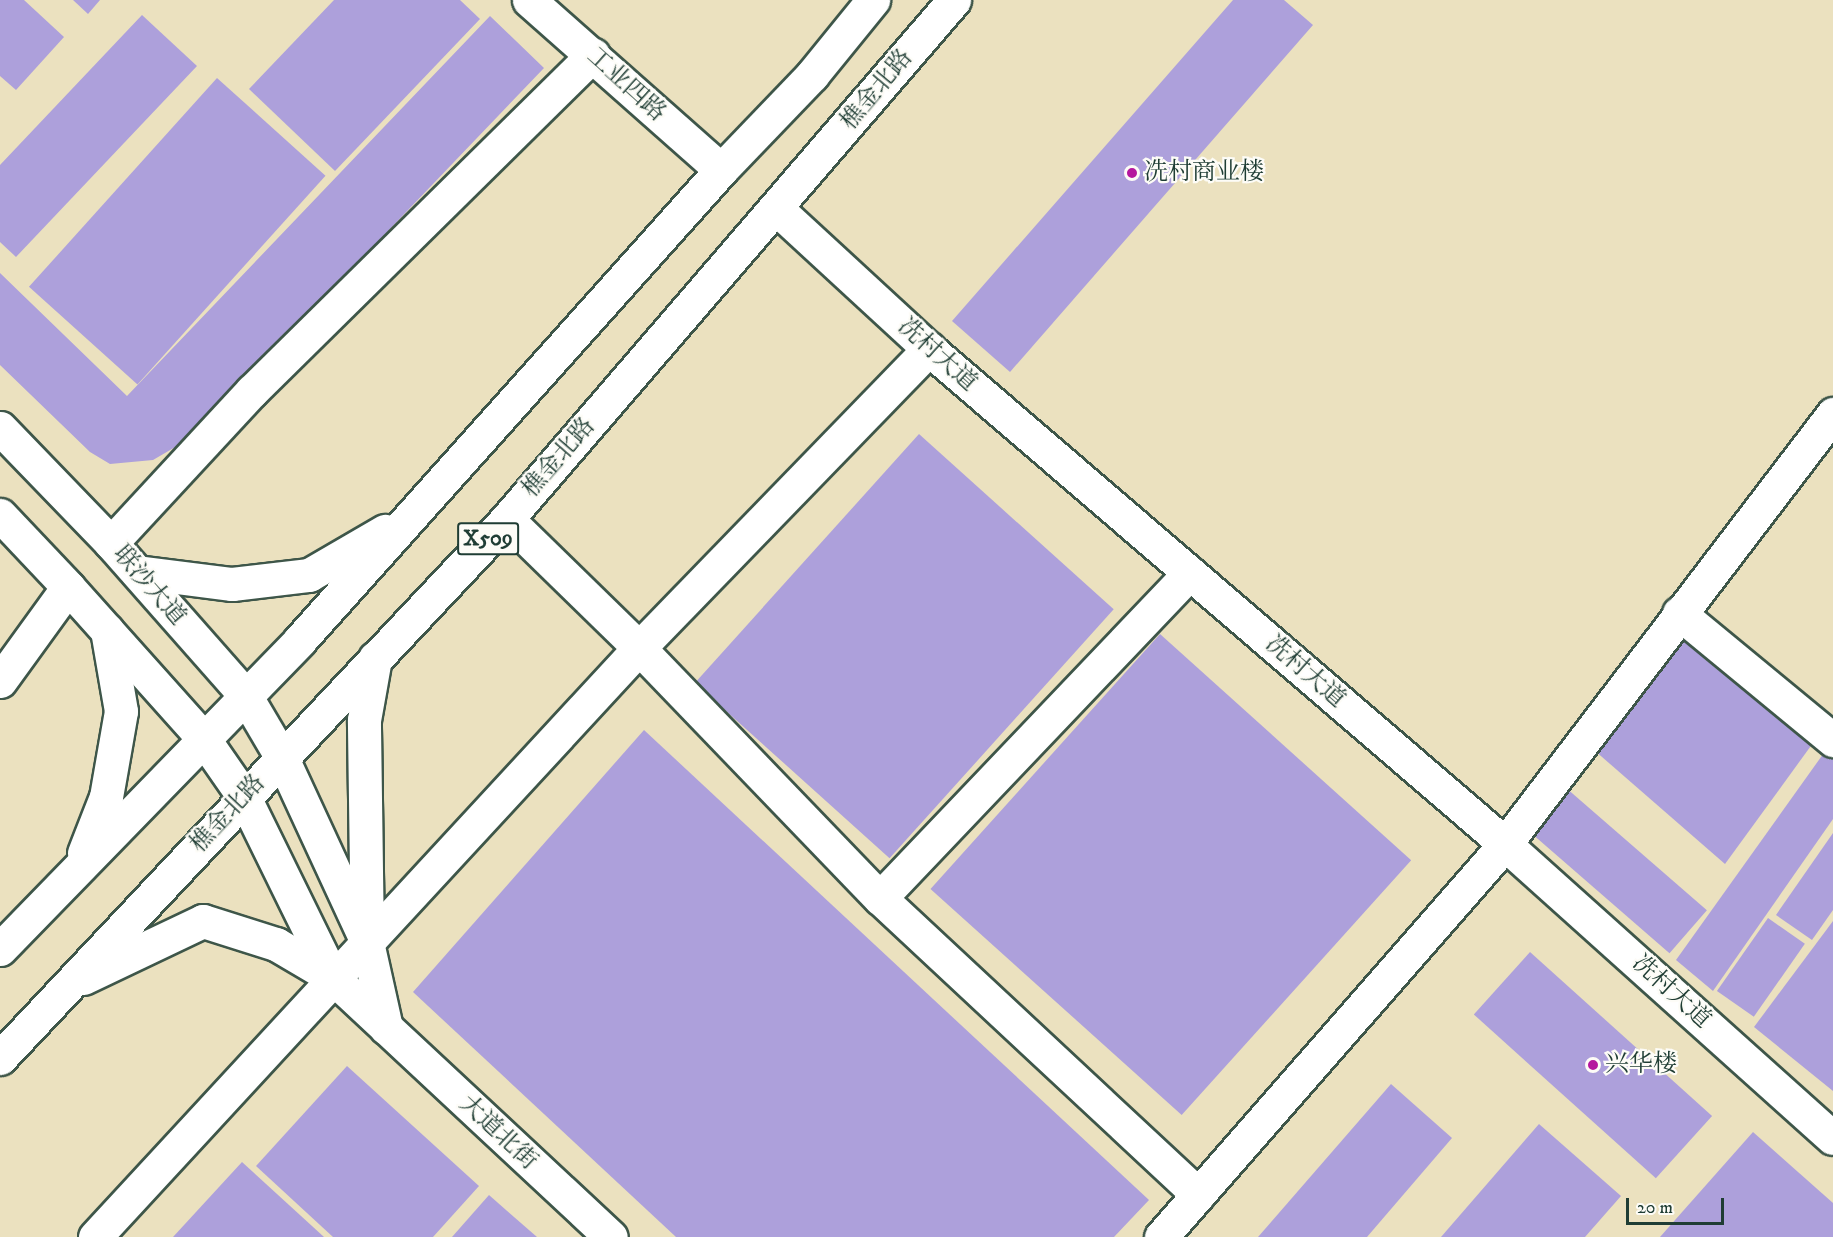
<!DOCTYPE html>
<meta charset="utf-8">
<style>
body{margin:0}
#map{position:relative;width:1833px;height:1237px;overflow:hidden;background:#ebe1bf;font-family:"IM FELL DW Pica","Noto Serif SC",serif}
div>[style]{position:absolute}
.building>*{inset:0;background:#ada0db;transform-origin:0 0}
.roads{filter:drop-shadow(2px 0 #3e5649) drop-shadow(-2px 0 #3e5649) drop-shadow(0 2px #3e5649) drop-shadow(0 -2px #3e5649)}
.minor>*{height:33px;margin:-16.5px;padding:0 16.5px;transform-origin:16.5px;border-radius:16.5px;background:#fff}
.major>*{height:33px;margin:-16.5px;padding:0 16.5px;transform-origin:16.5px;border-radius:16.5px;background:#fff}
.dots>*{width:16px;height:16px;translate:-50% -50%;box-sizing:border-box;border:3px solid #fdfcf7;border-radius:50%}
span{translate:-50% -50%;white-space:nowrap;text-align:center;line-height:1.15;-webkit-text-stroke:4.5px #fdfcf7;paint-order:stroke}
.shield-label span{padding:2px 4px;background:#fdfcf7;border:2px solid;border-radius:4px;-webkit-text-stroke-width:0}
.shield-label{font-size:22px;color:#1f3d34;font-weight:700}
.street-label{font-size:24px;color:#1f3d34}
.poi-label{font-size:24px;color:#1f3d34}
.left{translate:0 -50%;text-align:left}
.scale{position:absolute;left:1626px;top:1198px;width:98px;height:27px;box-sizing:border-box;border:3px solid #1f3d34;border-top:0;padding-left:8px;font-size:18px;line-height:21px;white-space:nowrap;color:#1f3d34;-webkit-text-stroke:4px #fdfcf7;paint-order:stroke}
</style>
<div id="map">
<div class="building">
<i style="clip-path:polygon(0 0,24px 0,64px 37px,16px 90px,0 76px)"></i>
<i style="clip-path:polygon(73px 0,100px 0,88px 14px)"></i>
<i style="clip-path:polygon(334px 0,460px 0,480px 19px,335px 171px,249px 89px)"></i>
<i style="clip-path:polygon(1233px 0,1284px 0,1313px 25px,1010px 372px,952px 321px)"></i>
<i style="clip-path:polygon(142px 15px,197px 66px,16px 257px,0 242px,0 165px)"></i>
<i style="clip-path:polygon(490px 16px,544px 68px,189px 439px,153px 460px,110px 464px,90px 452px,0 365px,0 273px,127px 396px)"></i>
<i style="left:217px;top:78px;width:146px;height:281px;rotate:42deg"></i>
<i style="left:919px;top:434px;width:262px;height:335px;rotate:42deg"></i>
<i style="clip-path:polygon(1677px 626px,1813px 743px,1725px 864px,1594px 750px)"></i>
<i style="left:1160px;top:634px;width:338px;height:343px;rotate:42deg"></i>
<i style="clip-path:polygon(644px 730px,1149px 1200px,1114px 1237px,676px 1237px,413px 992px)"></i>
<i style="clip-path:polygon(1826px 750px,1833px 755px,1833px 819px,1713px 991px,1676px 960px)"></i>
<i style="left:1565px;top:787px;width:188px;height:57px;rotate:41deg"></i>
<i style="clip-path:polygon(1833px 833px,1833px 910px,1812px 940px,1776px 915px)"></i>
<i style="left:1768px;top:918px;width:45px;height:89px;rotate:35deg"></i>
<i style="clip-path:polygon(1833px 921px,1833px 1091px,1754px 1027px)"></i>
<i style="left:1530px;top:952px;width:245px;height:84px;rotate:42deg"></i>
<i style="clip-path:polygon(347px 1066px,479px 1186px,433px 1237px,333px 1237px,256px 1166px)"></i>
<i style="clip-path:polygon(1391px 1084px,1452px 1138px,1367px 1237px,1258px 1237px)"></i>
<i style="clip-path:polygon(1539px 1124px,1621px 1196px,1585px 1237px,1441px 1237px)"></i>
<i style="clip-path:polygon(1753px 1132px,1833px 1203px,1833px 1237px,1660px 1237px)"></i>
<i style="clip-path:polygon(242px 1162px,324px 1237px,173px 1237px)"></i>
<i style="clip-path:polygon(489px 1195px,537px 1237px,452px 1237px)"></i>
</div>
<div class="roads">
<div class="minor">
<i style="left:529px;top:0;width:256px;rotate:41.5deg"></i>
<i style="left:776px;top:208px;width:208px;rotate:42.7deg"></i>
<i style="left:929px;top:349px;width:759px;rotate:40.67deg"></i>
<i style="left:1505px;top:844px;width:440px;rotate:41.9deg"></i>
<i style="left:507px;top:519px;width:185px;rotate:44.3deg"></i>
<i style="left:639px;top:648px;width:347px;rotate:46.1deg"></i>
<i style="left:880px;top:898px;width:435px;rotate:43deg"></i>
<i style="left:111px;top:543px;width:207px;rotate:-47.2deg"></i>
<i style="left:252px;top:391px;width:479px;rotate:-44.6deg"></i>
<i style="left:1679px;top:613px;width:200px;rotate:39.5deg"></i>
<i style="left:0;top:681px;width:116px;rotate:-54.1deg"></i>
<i style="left:281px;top:756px;width:205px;rotate:65.2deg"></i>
<i style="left:367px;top:942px;width:88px;rotate:77.5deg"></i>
<i style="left:244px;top:797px;width:200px;rotate:63.9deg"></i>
<i style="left:332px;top:977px;width:381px;rotate:43deg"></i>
<i style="left:880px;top:898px;width:449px;rotate:-46.4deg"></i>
<i style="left:95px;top:1237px;width:802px;rotate:-47.27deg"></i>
<i style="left:639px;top:648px;width:417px;rotate:-45.9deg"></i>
<i style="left:1161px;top:1237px;width:522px;rotate:-48.8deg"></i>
<i style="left:1505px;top:844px;width:541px;rotate:-52.66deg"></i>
</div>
<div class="major">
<i style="left:0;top:428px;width:160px;rotate:46deg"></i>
<i style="left:111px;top:543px;width:203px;rotate:48.6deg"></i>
<i style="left:245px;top:695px;width:71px;rotate:59.5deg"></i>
<i style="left:0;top:515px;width:99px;rotate:46.6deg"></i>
<i style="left:68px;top:587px;width:203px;rotate:48.2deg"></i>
<i style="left:203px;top:738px;width:72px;rotate:55.2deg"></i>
<i style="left:137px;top:572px;width:96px;rotate:7.2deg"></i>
<i style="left:232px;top:584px;width:78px;rotate:-6.7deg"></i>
<i style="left:309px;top:575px;width:88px;rotate:-30.1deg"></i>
<i style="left:84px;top:853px;width:60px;rotate:-68.6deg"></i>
<i style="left:106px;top:797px;width:87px;rotate:-80.1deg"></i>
<i style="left:121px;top:711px;width:82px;rotate:-99.8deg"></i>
<i style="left:367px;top:942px;width:222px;rotate:-90.8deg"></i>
<i style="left:364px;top:720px;width:63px;rotate:-79.9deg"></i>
<i style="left:0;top:949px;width:431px;rotate:-45.8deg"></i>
<i style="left:300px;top:640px;width:631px;rotate:-48.15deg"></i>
<i style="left:721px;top:170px;width:132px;rotate:-46.2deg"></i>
<i style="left:812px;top:75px;width:97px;rotate:-50.9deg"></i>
<i style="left:83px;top:978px;width:133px;rotate:-25.4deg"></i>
<i style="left:203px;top:921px;width:77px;rotate:17.5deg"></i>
<i style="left:276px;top:944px;width:65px;rotate:30.5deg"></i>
<i style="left:0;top:1058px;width:740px;rotate:-46.75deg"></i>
<i style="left:507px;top:519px;width:685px;rotate:-49.26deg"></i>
</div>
</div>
<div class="dots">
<i style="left:1132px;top:173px;background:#b5179e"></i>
<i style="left:1593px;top:1065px;background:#b5179e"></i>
</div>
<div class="shield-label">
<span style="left:488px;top:539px">X509</span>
</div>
<div class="street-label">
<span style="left:626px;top:85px;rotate:42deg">工业四路</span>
<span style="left:877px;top:90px;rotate:-50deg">樵金北路</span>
<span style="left:937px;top:355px;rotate:42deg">冼村大道</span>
<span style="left:559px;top:458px;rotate:-49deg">樵金北路</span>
<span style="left:149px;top:586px;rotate:49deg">联沙大道</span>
<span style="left:1305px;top:672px;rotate:41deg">冼村大道</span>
<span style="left:228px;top:814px;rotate:-47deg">樵金北路</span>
<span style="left:1671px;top:992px;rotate:42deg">冼村大道</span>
<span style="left:498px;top:1133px;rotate:43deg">大道北街</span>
</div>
<div class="poi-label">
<span class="left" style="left:1144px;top:173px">冼村商业楼</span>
<span class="left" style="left:1605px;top:1065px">兴华楼</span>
</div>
<div class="scale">20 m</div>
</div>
